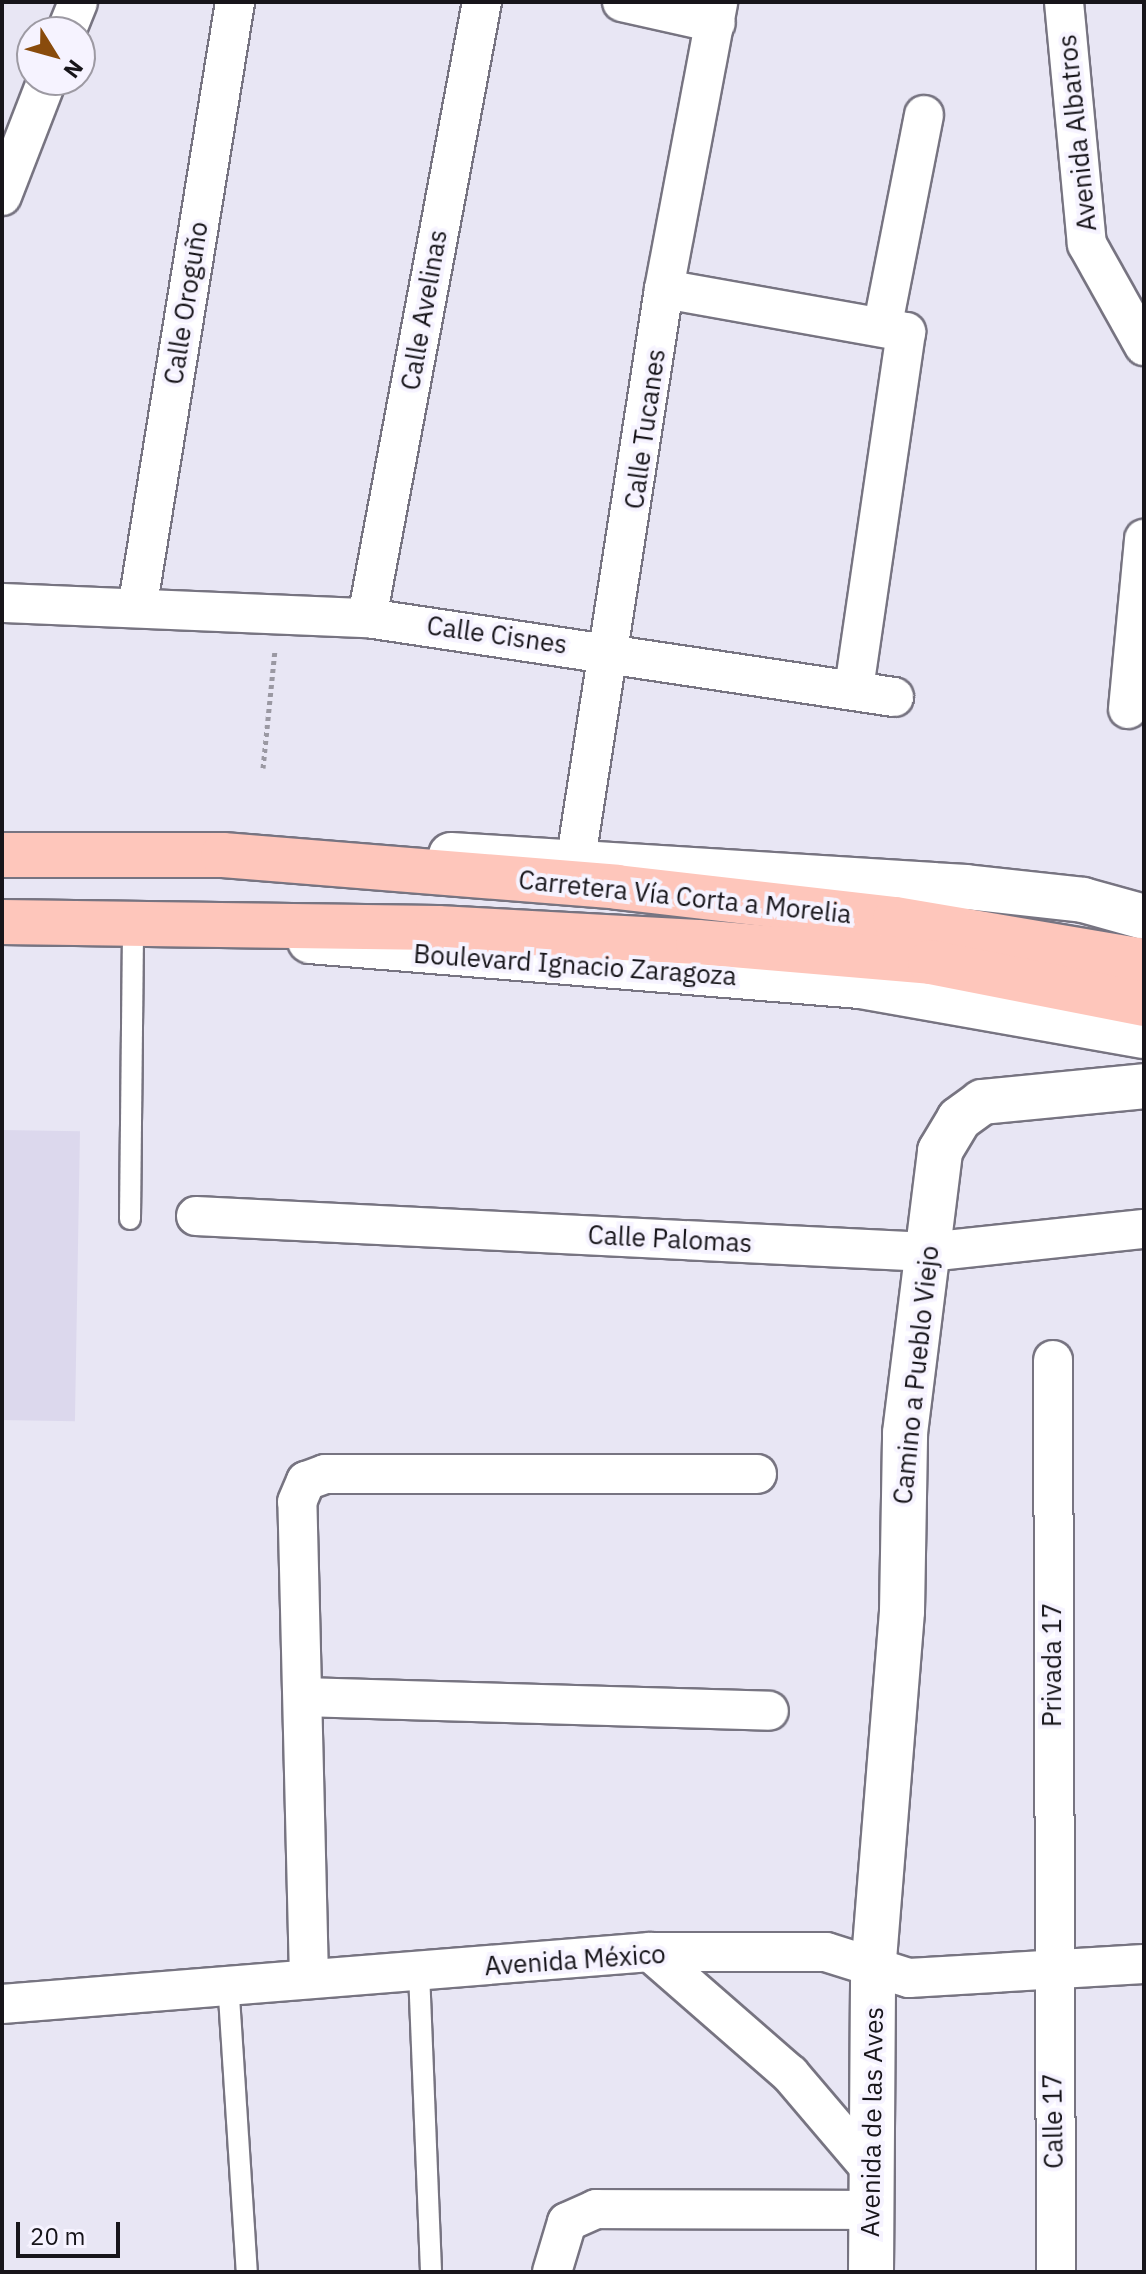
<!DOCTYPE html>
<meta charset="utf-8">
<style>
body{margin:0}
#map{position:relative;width:1146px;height:2274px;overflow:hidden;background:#e8e6f4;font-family:"IBM Plex Sans",sans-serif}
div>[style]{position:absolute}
.built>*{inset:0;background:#dcd8ed;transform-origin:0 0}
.path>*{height:5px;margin-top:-2.5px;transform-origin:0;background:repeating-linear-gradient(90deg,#9a98a2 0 4px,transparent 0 8px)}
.roads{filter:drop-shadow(2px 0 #777481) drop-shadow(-2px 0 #777481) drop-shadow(0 2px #777481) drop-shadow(0 -2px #777481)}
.lane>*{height:20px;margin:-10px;padding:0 10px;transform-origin:10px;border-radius:10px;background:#fff}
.street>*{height:38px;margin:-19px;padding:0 19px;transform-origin:19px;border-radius:19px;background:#fff}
.secondary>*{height:44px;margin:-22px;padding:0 22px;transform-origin:22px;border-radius:22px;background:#fff}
.primary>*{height:44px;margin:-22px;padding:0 22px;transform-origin:22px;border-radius:22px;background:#fec6bb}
span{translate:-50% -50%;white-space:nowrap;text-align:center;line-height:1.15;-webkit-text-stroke:8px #f6f3ff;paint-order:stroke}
.street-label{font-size:26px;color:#17151a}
.frame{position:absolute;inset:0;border:4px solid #17151a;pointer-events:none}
.north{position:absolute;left:16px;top:16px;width:80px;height:80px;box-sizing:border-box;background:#f6f3ff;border:2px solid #9d9aa3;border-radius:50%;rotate:127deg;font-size:22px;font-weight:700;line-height:32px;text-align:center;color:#17151a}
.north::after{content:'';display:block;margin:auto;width:28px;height:36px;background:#894b0c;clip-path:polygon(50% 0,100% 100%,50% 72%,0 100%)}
.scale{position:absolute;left:16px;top:2222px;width:104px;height:36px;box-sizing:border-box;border:4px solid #17151a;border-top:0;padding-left:10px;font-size:24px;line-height:28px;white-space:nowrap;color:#17151a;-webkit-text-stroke:6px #f6f3ff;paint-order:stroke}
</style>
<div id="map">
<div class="built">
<i style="left:2px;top:1130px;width:78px;height:290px;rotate:1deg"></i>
</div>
<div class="path">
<i style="left:263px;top:768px;width:119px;rotate:-84.2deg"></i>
</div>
<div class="roads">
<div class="lane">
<i style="left:130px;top:1219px;width:291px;rotate:-89.4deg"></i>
<i style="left:419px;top:1972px;width:300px;rotate:87.7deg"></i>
<i style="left:228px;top:1981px;width:292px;rotate:86.3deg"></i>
</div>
<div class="street">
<i style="left:622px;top:2px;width:96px;rotate:12.6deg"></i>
<i style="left:1064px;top:2px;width:243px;rotate:84.6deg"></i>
<i style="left:1087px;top:244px;width:117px;rotate:60.8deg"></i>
<i style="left:66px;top:32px;width:32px;rotate:-68deg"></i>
<i style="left:2px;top:196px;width:124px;rotate:-68.8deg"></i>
<i style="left:664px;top:289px;width:246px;rotate:10.1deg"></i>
<i style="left:906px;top:332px;width:362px;rotate:98.3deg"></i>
<i style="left:883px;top:324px;width:213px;rotate:-78.9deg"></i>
<i style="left:2px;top:603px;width:365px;rotate:2.4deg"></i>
<i style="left:367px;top:618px;width:533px;rotate:8.53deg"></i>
<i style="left:138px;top:603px;width:609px;rotate:-80.83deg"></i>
<i style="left:367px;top:618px;width:627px;rotate:-79.43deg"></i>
<i style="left:1128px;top:709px;width:171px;rotate:-84.6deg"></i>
<i style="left:576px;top:858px;width:576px;rotate:-81.21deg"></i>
<i style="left:664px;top:289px;width:292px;rotate:-79.3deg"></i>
<i style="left:196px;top:1216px;width:733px;rotate:2.82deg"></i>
<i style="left:928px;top:1252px;width:217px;rotate:-6.1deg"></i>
<i style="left:1053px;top:1360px;width:912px;rotate:89.81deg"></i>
<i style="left:304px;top:1697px;width:465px;rotate:1.7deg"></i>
<i style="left:650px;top:1952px;width:186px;rotate:41.1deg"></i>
<i style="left:790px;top:2074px;width:123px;rotate:49.6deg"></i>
<i style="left:309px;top:1978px;width:476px;rotate:-91.4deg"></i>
<i style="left:297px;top:1502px;width:23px;rotate:-67deg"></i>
<i style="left:306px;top:1481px;width:20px;rotate:-20deg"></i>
<i style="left:325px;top:1474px;width:432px"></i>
<i style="left:2px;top:2004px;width:650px;rotate:-4.59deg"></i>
<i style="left:650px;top:1952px;width:176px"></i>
<i style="left:826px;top:1952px;width:87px;rotate:17.4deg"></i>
<i style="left:909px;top:1978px;width:235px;rotate:-3.4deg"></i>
<i style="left:552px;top:2272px;width:52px;rotate:-73.3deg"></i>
<i style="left:567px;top:2222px;width:32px;rotate:-24deg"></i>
<i style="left:596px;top:2209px;width:273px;rotate:0.2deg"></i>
</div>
<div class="secondary">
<i style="left:451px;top:855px;width:516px;rotate:3.56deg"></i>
<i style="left:966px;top:887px;width:118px;rotate:6.3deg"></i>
<i style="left:1083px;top:900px;width:63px;rotate:15.6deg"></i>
<i style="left:310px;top:941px;width:552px;rotate:4.68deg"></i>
<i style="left:860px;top:986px;width:288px;rotate:10deg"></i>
<i style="left:871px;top:2272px;width:300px;rotate:-89.6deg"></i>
<i style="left:873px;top:1972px;width:362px;rotate:-85.4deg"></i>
<i style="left:902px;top:1611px;width:178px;rotate:-89deg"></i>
<i style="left:905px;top:1433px;width:284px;rotate:-82.9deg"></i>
<i style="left:940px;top:1151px;width:37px;rotate:-59deg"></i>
<i style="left:959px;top:1119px;width:29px;rotate:-36deg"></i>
<i style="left:982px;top:1102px;width:163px;rotate:-5.6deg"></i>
</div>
<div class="primary">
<i style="left:2px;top:855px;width:221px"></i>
<i style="left:223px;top:855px;width:395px;rotate:4.6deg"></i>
<i style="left:617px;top:887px;width:280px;rotate:6.6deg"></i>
<i style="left:895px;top:919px;width:253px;rotate:9.6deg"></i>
<i style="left:2px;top:922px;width:436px;rotate:0.8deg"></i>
<i style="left:438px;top:928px;width:260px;rotate:3.1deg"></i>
<i style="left:698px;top:942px;width:233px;rotate:4.9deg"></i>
<i style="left:930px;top:962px;width:218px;rotate:11.1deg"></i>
</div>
</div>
<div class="street-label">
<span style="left:1077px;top:133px;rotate:-96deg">Avenida Albatros</span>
<span style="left:186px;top:303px;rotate:-81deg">Calle Oroguño</span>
<span style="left:424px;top:310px;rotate:-80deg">Calle Avelinas</span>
<span style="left:645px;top:429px;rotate:-82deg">Calle Tucanes</span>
<span style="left:497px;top:635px;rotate:8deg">Calle Cisnes</span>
<span style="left:685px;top:897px;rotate:6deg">Carretera Vía Corta a Morelia</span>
<span style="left:575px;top:965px;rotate:4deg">Boulevard Ignacio Zaragoza</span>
<span style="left:670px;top:1239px;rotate:3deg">Calle Palomas</span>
<span style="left:916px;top:1375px;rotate:-84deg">Camino a Pueblo Viejo</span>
<span style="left:1052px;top:1665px;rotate:-90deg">Privada 17</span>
<span style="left:575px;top:1960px;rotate:-4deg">Avenida México</span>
<span style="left:1053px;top:2121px;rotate:-91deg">Calle 17</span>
<span style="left:872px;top:2122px;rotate:-89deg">Avenida de las Aves</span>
</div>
<div class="frame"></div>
<div class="north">N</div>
<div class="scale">20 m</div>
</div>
